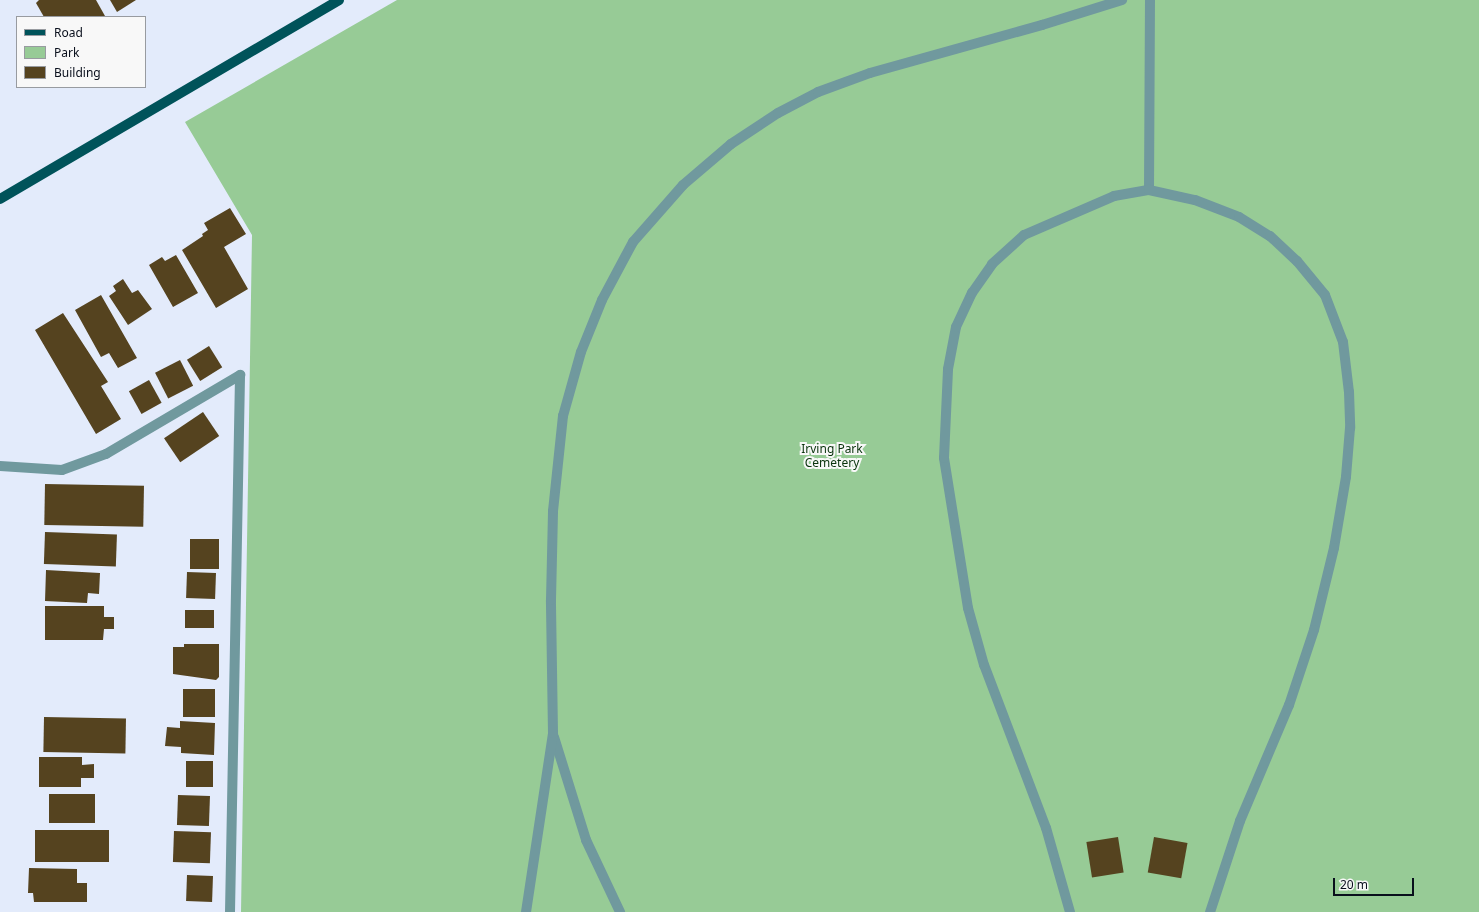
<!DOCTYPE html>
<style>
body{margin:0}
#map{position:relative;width:1479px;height:912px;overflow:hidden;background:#e3ebfb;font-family:"Noto Sans",sans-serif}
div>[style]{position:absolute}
.green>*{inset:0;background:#97cb96}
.building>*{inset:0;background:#55431f;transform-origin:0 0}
.minor>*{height:10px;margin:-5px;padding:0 5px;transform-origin:5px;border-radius:5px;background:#70999e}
.major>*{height:10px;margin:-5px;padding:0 5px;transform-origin:5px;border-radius:5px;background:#00535a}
span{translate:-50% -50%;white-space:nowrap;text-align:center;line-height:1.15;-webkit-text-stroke:4px #f8f8f8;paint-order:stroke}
.park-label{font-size:12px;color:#09330c}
.legend{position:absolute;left:16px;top:16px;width:130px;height:72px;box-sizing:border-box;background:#f8f8f8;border:1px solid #989ba0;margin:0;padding:5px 7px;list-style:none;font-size:12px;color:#090f1c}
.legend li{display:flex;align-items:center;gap:8px;height:20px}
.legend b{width:20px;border:1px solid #989ba0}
.scale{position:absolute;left:1333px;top:878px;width:81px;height:18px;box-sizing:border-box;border:2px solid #090f1c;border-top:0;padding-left:5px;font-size:12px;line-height:14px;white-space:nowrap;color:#090f1c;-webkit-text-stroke:3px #f8f8f8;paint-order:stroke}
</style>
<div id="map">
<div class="green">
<i style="clip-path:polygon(397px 0,1479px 0,1479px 912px,241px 912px,252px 235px,185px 122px)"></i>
</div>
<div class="building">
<i style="clip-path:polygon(39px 0,96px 0,105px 16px,44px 17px,36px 3px)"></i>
<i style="clip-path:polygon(110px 0,136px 0,117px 12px)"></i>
<i style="clip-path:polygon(230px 208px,246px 234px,224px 247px,248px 289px,216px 308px,182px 250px,203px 236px,202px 234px,208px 230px,204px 223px)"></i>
<i style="clip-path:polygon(176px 255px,198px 293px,173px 307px,149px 265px,162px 257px,165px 261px)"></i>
<i style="clip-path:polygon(123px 279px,132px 293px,138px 290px,152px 309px,128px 325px,109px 296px,116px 291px,113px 286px)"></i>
<i style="clip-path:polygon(101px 295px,137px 358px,118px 368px,109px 353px,101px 357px,75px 310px)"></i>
<i style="clip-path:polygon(63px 313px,108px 382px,101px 386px,121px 419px,96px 434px,35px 330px)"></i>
<i style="left:209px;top:346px;width:25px;height:26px;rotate:58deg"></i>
<i style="left:180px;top:360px;width:29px;height:28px;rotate:63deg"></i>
<i style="left:149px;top:380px;width:26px;height:23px;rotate:61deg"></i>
<i style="left:203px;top:412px;width:29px;height:47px;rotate:56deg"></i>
<i style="left:45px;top:484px;width:99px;height:41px;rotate:1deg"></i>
<i style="left:45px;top:532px;width:72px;height:32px;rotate:2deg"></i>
<i style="left:190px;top:539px;width:29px;height:30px"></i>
<i style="clip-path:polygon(46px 570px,100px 573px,99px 594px,88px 593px,87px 603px,45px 601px)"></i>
<i style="left:187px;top:572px;width:29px;height:26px;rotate:2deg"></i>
<i style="clip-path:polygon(45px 606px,104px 606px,104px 617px,114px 617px,114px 629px,104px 629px,103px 640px,45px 640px)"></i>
<i style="left:185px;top:610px;width:29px;height:18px"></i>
<i style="clip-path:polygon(184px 644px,219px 644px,219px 677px,216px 680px,173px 674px,173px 647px,184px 647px)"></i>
<i style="left:183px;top:689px;width:32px;height:28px"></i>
<i style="left:44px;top:717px;width:82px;height:35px;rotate:1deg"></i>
<i style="clip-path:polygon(180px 721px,215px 723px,214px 755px,181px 753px,181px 747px,165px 746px,167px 727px,180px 728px)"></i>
<i style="clip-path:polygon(39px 757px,82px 757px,82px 765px,94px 764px,94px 778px,81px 778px,81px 787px,39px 787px)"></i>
<i style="left:186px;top:761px;width:27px;height:26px"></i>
<i style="left:49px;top:794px;width:46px;height:29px"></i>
<i style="left:178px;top:795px;width:32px;height:30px;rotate:2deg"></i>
<i style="left:35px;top:830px;width:74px;height:32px"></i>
<i style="left:174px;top:831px;width:37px;height:31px;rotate:2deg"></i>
<i style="left:1118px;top:837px;width:36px;height:32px;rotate:81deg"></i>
<i style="left:1154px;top:837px;width:34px;height:36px;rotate:10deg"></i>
<i style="clip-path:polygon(29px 868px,77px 869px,77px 883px,87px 883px,87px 902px,34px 902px,33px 893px,28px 893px)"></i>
<i style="left:187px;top:875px;width:26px;height:26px;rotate:2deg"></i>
</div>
<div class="minor">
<i style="left:1149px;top:190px;width:190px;rotate:-89.7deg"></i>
<i style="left:0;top:466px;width:62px;rotate:3.7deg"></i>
<i style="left:62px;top:470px;width:47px;rotate:-20deg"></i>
<i style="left:106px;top:454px;width:156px;rotate:-30.5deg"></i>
<i style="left:554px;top:737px;width:108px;rotate:72.7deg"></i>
<i style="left:586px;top:840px;width:80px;rotate:64.7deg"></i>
<i style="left:230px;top:912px;width:537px;rotate:-88.93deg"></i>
<i style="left:526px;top:912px;width:181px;rotate:-81.4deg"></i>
<i style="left:553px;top:733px;width:133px;rotate:-90.9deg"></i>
<i style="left:551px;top:600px;width:89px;rotate:-88.7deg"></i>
<i style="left:553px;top:511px;width:96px;rotate:-84deg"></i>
<i style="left:563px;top:416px;width:66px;rotate:-74.3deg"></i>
<i style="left:581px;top:352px;width:56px;rotate:-68deg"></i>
<i style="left:602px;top:300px;width:66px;rotate:-61.9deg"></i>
<i style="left:633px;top:242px;width:76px;rotate:-48.7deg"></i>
<i style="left:683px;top:185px;width:63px;rotate:-40.5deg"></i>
<i style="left:731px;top:144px;width:56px;rotate:-33.4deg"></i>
<i style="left:778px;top:113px;width:45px;rotate:-27.7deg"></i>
<i style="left:818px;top:92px;width:55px;rotate:-20.1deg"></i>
<i style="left:870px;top:73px;width:179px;rotate:-15.6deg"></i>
<i style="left:1042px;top:25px;width:84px;rotate:-17.4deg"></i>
<i style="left:1070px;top:912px;width:87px;rotate:-105.9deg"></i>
<i style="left:1046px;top:828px;width:174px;rotate:-110.8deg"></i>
<i style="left:984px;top:665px;width:59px;rotate:-105.7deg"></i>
<i style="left:968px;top:608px;width:152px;rotate:-99.1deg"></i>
<i style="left:944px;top:458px;width:89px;rotate:-87.4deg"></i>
<i style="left:948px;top:369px;width:43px;rotate:-79.2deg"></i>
<i style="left:956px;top:327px;width:38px;rotate:-65deg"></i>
<i style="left:972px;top:293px;width:35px;rotate:-55deg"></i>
<i style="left:992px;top:264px;width:43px;rotate:-42.2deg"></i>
<i style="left:1024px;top:235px;width:98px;rotate:-23.4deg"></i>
<i style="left:1114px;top:196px;width:36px;rotate:-10deg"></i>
<i style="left:1149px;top:190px;width:47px;rotate:12.3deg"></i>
<i style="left:1195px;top:200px;width:47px;rotate:21.1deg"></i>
<i style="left:1239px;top:217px;width:36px;rotate:32deg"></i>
<i style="left:1270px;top:236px;width:37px;rotate:43deg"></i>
<i style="left:1297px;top:261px;width:44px;rotate:50.5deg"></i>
<i style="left:1325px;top:295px;width:50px;rotate:69deg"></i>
<i style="left:1343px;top:342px;width:50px;rotate:83.2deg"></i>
<i style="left:1349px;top:392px;width:36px;rotate:88deg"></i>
<i style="left:1350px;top:428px;width:49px;rotate:94.7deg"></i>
<i style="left:1346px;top:477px;width:72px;rotate:99.6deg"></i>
<i style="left:1334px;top:548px;width:84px;rotate:103.7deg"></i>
<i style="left:1314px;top:630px;width:79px;rotate:108.4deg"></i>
<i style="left:1289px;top:705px;width:126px;rotate:112.9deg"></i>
<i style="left:1240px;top:821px;width:96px;rotate:108.2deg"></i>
</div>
<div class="major">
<i style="left:0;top:199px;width:393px;rotate:-30.4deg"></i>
</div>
<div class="park-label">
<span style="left:832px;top:456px">Irving Park<br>Cemetery</span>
</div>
<ul class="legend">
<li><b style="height:5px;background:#00535a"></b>Road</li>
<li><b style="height:11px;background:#97cb96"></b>Park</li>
<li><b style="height:11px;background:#55431f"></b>Building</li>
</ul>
<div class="scale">20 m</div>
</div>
